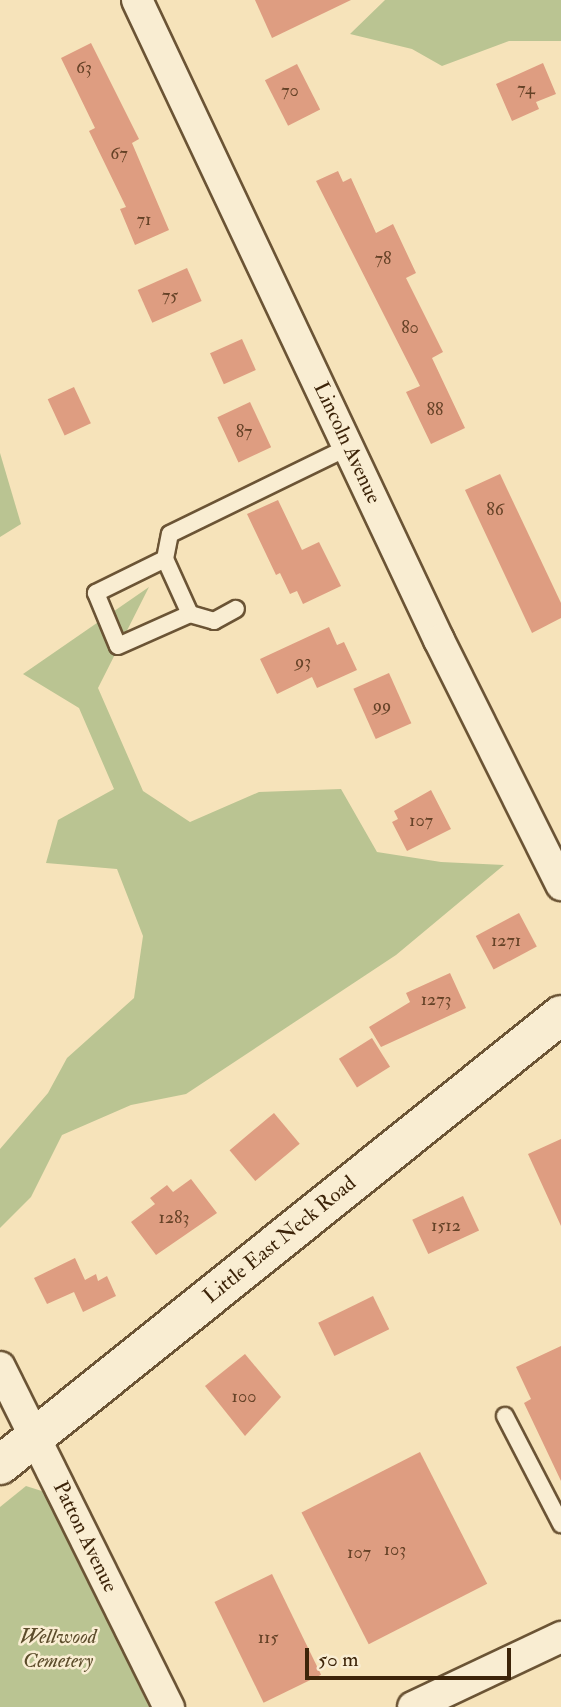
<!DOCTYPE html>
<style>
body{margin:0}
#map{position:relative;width:561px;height:1707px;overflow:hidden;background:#f6e3ba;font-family:"IM FELL Double Pica",serif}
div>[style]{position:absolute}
.green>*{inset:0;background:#bac492}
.building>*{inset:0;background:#de9d81;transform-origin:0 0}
.roads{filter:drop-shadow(2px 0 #6b5435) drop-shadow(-2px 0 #6b5435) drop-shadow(0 2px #6b5435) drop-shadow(0 -2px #6b5435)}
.service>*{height:16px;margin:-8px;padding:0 8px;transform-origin:8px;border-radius:8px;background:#f9edd2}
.minor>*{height:30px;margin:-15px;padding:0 15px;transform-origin:15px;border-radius:15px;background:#f9edd2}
.secondary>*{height:38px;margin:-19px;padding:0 19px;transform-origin:19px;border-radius:19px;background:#f9edd2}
span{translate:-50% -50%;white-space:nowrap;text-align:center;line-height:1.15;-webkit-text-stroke:5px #f9edd2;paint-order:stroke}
.number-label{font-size:18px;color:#654227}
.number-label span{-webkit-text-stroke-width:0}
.street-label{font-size:21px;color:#3d2409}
.park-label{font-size:21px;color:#5c4c2b;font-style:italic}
.scale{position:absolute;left:305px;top:1648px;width:206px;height:32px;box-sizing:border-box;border:4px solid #3d2409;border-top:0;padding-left:9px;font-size:21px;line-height:24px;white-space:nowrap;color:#3d2409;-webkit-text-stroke:5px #f9edd2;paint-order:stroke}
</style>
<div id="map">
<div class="green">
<i style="clip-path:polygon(385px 0,561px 0,561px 41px,509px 41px,442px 66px,412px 49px,350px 34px)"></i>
<i style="clip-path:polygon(0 453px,21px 524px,0 537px)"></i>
<i style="clip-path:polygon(149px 587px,98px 688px,143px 791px,190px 822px,259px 792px,341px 789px,377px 852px,441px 862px,504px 865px,396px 955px,186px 1094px,131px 1105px,62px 1135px,31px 1197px,0 1228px,0 1149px,48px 1093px,67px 1058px,134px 998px,143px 936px,117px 869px,46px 863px,58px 820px,114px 789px,79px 708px,23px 674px)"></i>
<i style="clip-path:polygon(26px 1486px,48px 1493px,149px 1707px,0 1707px,0 1507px)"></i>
</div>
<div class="building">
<i style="clip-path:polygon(255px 0,351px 0,272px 38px)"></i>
<i style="clip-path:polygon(91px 43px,139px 139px,132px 143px,169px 230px,135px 245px,120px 209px,126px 207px,89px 131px,95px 128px,61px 58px)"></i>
<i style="clip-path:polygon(543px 63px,556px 94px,536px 102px,539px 109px,512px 121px,496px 84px)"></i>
<i style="left:297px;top:64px;width:51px;height:36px;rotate:63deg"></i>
<i style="clip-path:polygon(338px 171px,343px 182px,351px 178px,376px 233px,393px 224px,416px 273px,406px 278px,443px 352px,432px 358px,465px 428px,431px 444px,406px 392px,420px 386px,316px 181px)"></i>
<i style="left:187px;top:268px;width:36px;height:54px;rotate:66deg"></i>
<i style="left:242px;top:339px;width:34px;height:35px;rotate:66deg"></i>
<i style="left:74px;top:387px;width:40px;height:29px;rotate:65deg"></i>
<i style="left:250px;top:402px;width:50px;height:36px;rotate:65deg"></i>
<i style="clip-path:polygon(500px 474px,561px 603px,561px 618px,532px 633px,465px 490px)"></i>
<i style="clip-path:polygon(278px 500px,302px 550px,319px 542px,341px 586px,303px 604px,297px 591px,290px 594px,280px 573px,276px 575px,247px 514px)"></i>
<i style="clip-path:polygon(329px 627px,337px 645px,344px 642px,357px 670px,317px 688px,312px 677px,277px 694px,260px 659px)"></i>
<i style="left:389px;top:673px;width:55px;height:39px;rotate:66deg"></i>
<i style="clip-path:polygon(431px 790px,451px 829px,407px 851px,392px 822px,398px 819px,394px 811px)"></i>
<i style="left:519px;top:913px;width:38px;height:49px;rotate:62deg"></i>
<i style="clip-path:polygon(450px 973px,466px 1008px,381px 1047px,369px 1027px,410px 1002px,406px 993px)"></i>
<i style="left:372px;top:1038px;width:34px;height:39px;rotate:58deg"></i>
<i style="left:274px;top:1113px;width:40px;height:58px;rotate:50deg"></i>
<i style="clip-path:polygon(561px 1139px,561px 1226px,528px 1154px)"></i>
<i style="clip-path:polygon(191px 1179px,217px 1213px,156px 1255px,131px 1222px,155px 1204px,150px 1198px,167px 1185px,173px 1192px)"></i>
<i style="left:463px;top:1196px;width:38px;height:56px;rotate:65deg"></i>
<i style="clip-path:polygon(75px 1258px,85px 1280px,96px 1274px,98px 1281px,107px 1276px,116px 1296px,83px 1312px,74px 1292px,47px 1304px,34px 1278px)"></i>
<i style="left:373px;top:1296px;width:37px;height:61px;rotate:64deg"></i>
<i style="clip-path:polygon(561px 1346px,561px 1481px,524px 1403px,531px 1399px,516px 1367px)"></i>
<i style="clip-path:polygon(245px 1354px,281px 1397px,245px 1436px,205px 1386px)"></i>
<i style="left:420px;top:1452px;width:148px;height:133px;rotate:63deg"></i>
<i style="left:272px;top:1574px;width:112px;height:64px;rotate:64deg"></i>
</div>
<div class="roads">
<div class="service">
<i style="left:165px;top:559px;width:77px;rotate:153.8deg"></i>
<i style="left:96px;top:593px;width:57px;rotate:67.5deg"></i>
<i style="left:118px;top:646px;width:79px;rotate:-24deg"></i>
<i style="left:190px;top:614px;width:60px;rotate:-114.4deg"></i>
<i style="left:165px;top:559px;width:25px;rotate:-79deg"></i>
<i style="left:170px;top:534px;width:198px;rotate:-26deg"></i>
<i style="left:190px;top:614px;width:25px;rotate:16deg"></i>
<i style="left:214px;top:621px;width:25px;rotate:-29deg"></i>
<i style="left:505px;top:1416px;width:122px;rotate:62.6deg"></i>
</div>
<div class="minor">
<i style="left:137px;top:0;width:708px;rotate:64.74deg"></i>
<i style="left:439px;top:640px;width:274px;rotate:63.5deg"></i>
<i style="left:0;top:1367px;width:380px;rotate:63.6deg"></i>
<i style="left:413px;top:1707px;width:164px;rotate:-25.3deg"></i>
</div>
<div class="secondary">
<i style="left:0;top:1465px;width:719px;rotate:-38.73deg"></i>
</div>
</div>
<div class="number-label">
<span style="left:84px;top:68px">63</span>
<span style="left:526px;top:89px">74</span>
<span style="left:290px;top:91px">70</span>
<span style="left:119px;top:154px">67</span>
<span style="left:144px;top:220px">71</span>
<span style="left:383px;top:259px">78</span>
<span style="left:170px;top:296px">75</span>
<span style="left:410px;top:328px">80</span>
<span style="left:435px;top:410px">88</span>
<span style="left:244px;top:432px">87</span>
<span style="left:495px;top:510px">86</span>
<span style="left:303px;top:662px">93</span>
<span style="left:382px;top:706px">99</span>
<span style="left:421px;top:821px">107</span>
<span style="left:506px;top:941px">1271</span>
<span style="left:436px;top:1000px">1273</span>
<span style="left:174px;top:1218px">1283</span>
<span style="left:446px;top:1226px">1512</span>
<span style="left:244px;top:1397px">100</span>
<span style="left:395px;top:1550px">103</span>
<span style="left:359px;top:1553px">107</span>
<span style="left:268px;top:1638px">115</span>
</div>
<div class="street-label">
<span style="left:347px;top:443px;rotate:65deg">Lincoln Avenue</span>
<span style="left:280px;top:1240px;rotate:-39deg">Little East Neck Road</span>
<span style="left:85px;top:1537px;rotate:64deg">Patton Avenue</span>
</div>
<div class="park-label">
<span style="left:58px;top:1649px">Wellwood<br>Cemetery</span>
</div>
<div class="scale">50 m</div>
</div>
